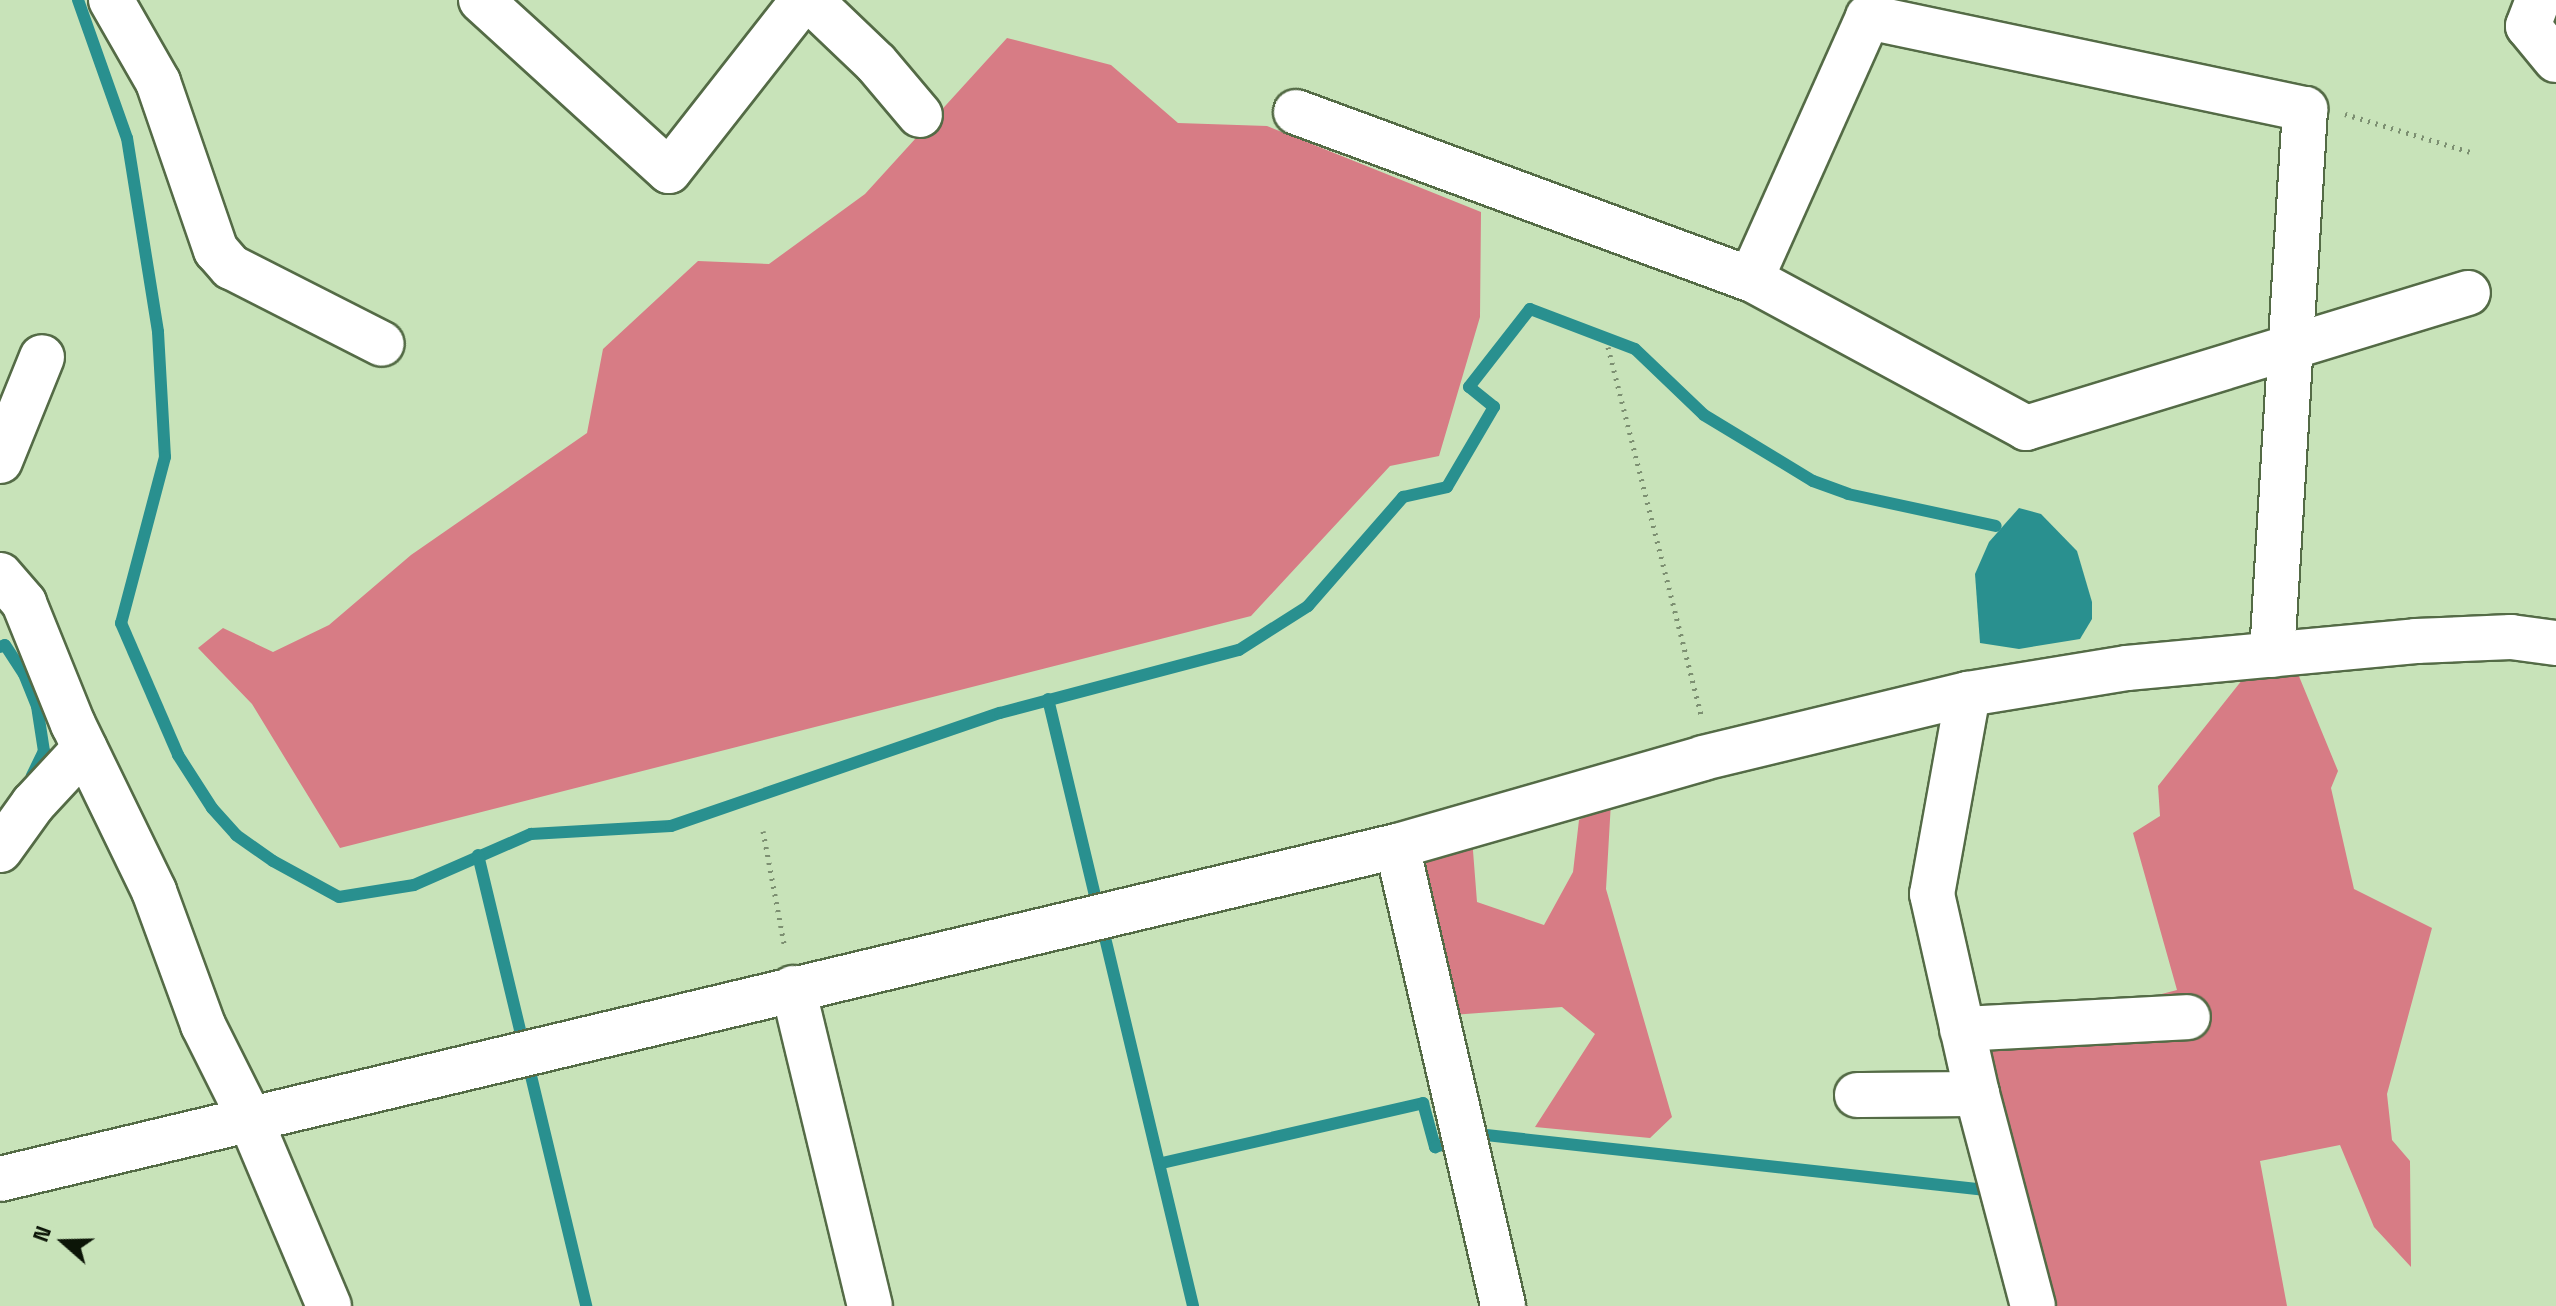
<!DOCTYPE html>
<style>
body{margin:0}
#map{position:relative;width:2556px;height:1306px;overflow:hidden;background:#c8e3b9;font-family:"Space Grotesk",sans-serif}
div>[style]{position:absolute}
.forest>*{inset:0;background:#d77c85}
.water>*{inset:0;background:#29908f}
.stream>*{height:12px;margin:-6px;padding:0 6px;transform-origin:6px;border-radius:6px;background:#29908f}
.path>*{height:5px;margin-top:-2.5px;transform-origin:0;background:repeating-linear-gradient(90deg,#7c8f71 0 2px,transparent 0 8px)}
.roads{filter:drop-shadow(2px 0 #546b46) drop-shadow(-2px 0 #546b46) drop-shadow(0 2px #546b46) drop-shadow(0 -2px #546b46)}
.minor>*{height:44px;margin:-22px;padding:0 22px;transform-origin:22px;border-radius:22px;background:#fff}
span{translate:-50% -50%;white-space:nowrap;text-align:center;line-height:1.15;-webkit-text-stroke:6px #c8e3b9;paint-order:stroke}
.north{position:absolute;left:24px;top:1202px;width:80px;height:80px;-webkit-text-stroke:6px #c8e3b9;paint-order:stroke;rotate:290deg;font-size:22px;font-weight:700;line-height:32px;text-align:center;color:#0c1507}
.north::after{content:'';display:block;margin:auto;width:28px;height:36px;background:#0c1507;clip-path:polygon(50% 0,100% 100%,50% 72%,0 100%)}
</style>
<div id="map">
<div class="forest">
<i style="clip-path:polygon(1007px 38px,1111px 65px,1178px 123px,1267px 126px,1481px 212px,1480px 317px,1439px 456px,1390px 466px,1251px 616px,340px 848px,252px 704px,198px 648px,223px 628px,273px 652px,329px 625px,411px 555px,587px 433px,603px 349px,698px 261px,769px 264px,865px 194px)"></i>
<i style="clip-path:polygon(2296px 669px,2338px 771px,2331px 788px,2354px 889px,2432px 928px,2387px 1094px,2392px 1140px,2410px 1161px,2411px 1267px,2374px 1227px,2340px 1145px,2260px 1161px,2287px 1306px,2050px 1306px,1986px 1040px,2177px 990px,2133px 833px,2160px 816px,2158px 786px,2250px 670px)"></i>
<i style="clip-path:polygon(1611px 802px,1606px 889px,1672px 1117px,1650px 1138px,1535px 1127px,1595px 1034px,1562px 1007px,1452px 1015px,1417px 859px,1472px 838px,1477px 902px,1544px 925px,1573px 872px,1579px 820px)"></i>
</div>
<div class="water">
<i style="clip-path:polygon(2019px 508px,2041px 514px,2077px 551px,2092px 602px,2092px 619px,2080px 639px,2019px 649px,1980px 643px,1975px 574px,1989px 542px)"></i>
</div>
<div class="stream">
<i style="left:78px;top:0;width:146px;rotate:70.5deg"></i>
<i style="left:127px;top:138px;width:196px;rotate:80.9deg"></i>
<i style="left:158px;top:332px;width:125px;rotate:86.8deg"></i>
<i style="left:165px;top:457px;width:172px;rotate:104.8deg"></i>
<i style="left:121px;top:623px;width:144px;rotate:66.6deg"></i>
<i style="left:178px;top:755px;width:63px;rotate:57.3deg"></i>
<i style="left:212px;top:808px;width:36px;rotate:48deg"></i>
<i style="left:236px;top:835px;width:45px;rotate:35.1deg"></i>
<i style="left:273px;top:861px;width:75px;rotate:28.6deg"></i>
<i style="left:339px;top:897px;width:76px;rotate:-9.1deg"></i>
<i style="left:414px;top:885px;width:128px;rotate:-23.6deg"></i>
<i style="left:531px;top:834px;width:140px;rotate:-3.3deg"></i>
<i style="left:671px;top:826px;width:348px;rotate:-19deg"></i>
<i style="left:1000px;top:713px;width:247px;rotate:-14.8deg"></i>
<i style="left:1239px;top:650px;width:82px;rotate:-32.5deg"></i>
<i style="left:1308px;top:606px;width:145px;rotate:-48.9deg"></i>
<i style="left:1403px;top:497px;width:45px;rotate:-12.8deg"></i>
<i style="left:1447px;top:487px;width:93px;rotate:-59.6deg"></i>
<i style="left:1494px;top:407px;width:32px;rotate:-141deg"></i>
<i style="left:1469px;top:387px;width:99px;rotate:-52deg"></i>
<i style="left:1530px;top:309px;width:112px;rotate:20.9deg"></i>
<i style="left:1635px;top:349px;width:95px;rotate:43.7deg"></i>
<i style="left:1704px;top:415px;width:127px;rotate:31.2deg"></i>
<i style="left:1813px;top:481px;width:37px;rotate:20deg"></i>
<i style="left:1848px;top:494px;width:151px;rotate:12.2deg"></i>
<i style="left:0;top:647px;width:5px;rotate:-22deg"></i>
<i style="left:5px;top:645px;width:35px;rotate:57deg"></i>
<i style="left:24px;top:674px;width:35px;rotate:68deg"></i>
<i style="left:37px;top:706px;width:46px;rotate:81.2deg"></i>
<i style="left:44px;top:751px;width:28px;rotate:116deg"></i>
<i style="left:1048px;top:699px;width:624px;rotate:76.56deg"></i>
<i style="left:478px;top:855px;width:464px;rotate:76.5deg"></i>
<i style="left:1162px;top:1163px;width:268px;rotate:-12.9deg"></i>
<i style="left:1423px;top:1103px;width:46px;rotate:74.7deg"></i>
<i style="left:1435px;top:1147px;width:44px;rotate:-17.2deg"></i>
<i style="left:1477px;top:1134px;width:512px;rotate:6.28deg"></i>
</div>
<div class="path">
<i style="left:2345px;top:114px;width:135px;rotate:16.8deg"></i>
<i style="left:1608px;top:347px;width:380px;rotate:75.8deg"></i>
<i style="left:763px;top:831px;width:119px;rotate:79.4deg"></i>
</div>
<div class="roads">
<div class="minor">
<i style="left:111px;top:0;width:95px;rotate:60.2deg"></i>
<i style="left:158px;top:82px;width:178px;rotate:71deg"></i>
<i style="left:216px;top:250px;width:23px;rotate:49deg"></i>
<i style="left:231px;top:267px;width:169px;rotate:27deg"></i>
<i style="left:481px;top:0;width:254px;rotate:42.3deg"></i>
<i style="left:669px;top:171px;width:217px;rotate:-51.9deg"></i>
<i style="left:810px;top:0;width:91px;rotate:43.7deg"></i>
<i style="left:876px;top:63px;width:68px;rotate:49.8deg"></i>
<i style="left:2538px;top:0;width:28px;rotate:111deg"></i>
<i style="left:2528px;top:26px;width:44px;rotate:50.5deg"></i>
<i style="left:1296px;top:112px;width:485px;rotate:20.2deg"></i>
<i style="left:1751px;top:279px;width:313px;rotate:28.4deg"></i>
<i style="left:2026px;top:428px;width:462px;rotate:-17deg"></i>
<i style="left:1751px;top:279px;width:287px;rotate:-65.9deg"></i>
<i style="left:1868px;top:17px;width:447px;rotate:11.9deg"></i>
<i style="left:2305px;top:109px;width:547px;rotate:93.46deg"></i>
<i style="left:0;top:461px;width:112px;rotate:-68deg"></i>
<i style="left:0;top:575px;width:37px;rotate:49deg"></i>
<i style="left:24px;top:603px;width:131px;rotate:68deg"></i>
<i style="left:73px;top:724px;width:186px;rotate:64.1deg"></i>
<i style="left:154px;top:891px;width:143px;rotate:69.9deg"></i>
<i style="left:203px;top:1025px;width:105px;rotate:63.4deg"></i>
<i style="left:250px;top:1119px;width:203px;rotate:67.1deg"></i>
<i style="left:1968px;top:694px;width:203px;rotate:100.2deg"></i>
<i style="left:1932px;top:894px;width:205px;rotate:77.3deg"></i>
<i style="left:1977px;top:1094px;width:219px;rotate:75.2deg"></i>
<i style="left:1397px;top:846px;width:472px;rotate:77deg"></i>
<i style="left:0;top:850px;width:57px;rotate:-54.3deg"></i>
<i style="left:33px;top:804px;width:76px;rotate:-47.1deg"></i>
<i style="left:793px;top:988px;width:327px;rotate:76.4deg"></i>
<i style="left:1962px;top:1029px;width:226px;rotate:-3deg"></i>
<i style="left:1857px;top:1095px;width:120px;rotate:-0.5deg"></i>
<i style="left:0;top:1179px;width:1436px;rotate:-13.41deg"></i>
<i style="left:1397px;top:846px;width:318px;rotate:-16deg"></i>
<i style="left:1703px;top:758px;width:273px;rotate:-13.6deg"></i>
<i style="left:1968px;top:694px;width:161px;rotate:-9.3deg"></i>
<i style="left:2127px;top:668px;width:290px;rotate:-5.3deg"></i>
<i style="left:2416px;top:641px;width:95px;rotate:-2.4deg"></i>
<i style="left:2511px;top:637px;width:45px;rotate:7.6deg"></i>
</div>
</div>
<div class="north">N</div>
</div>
